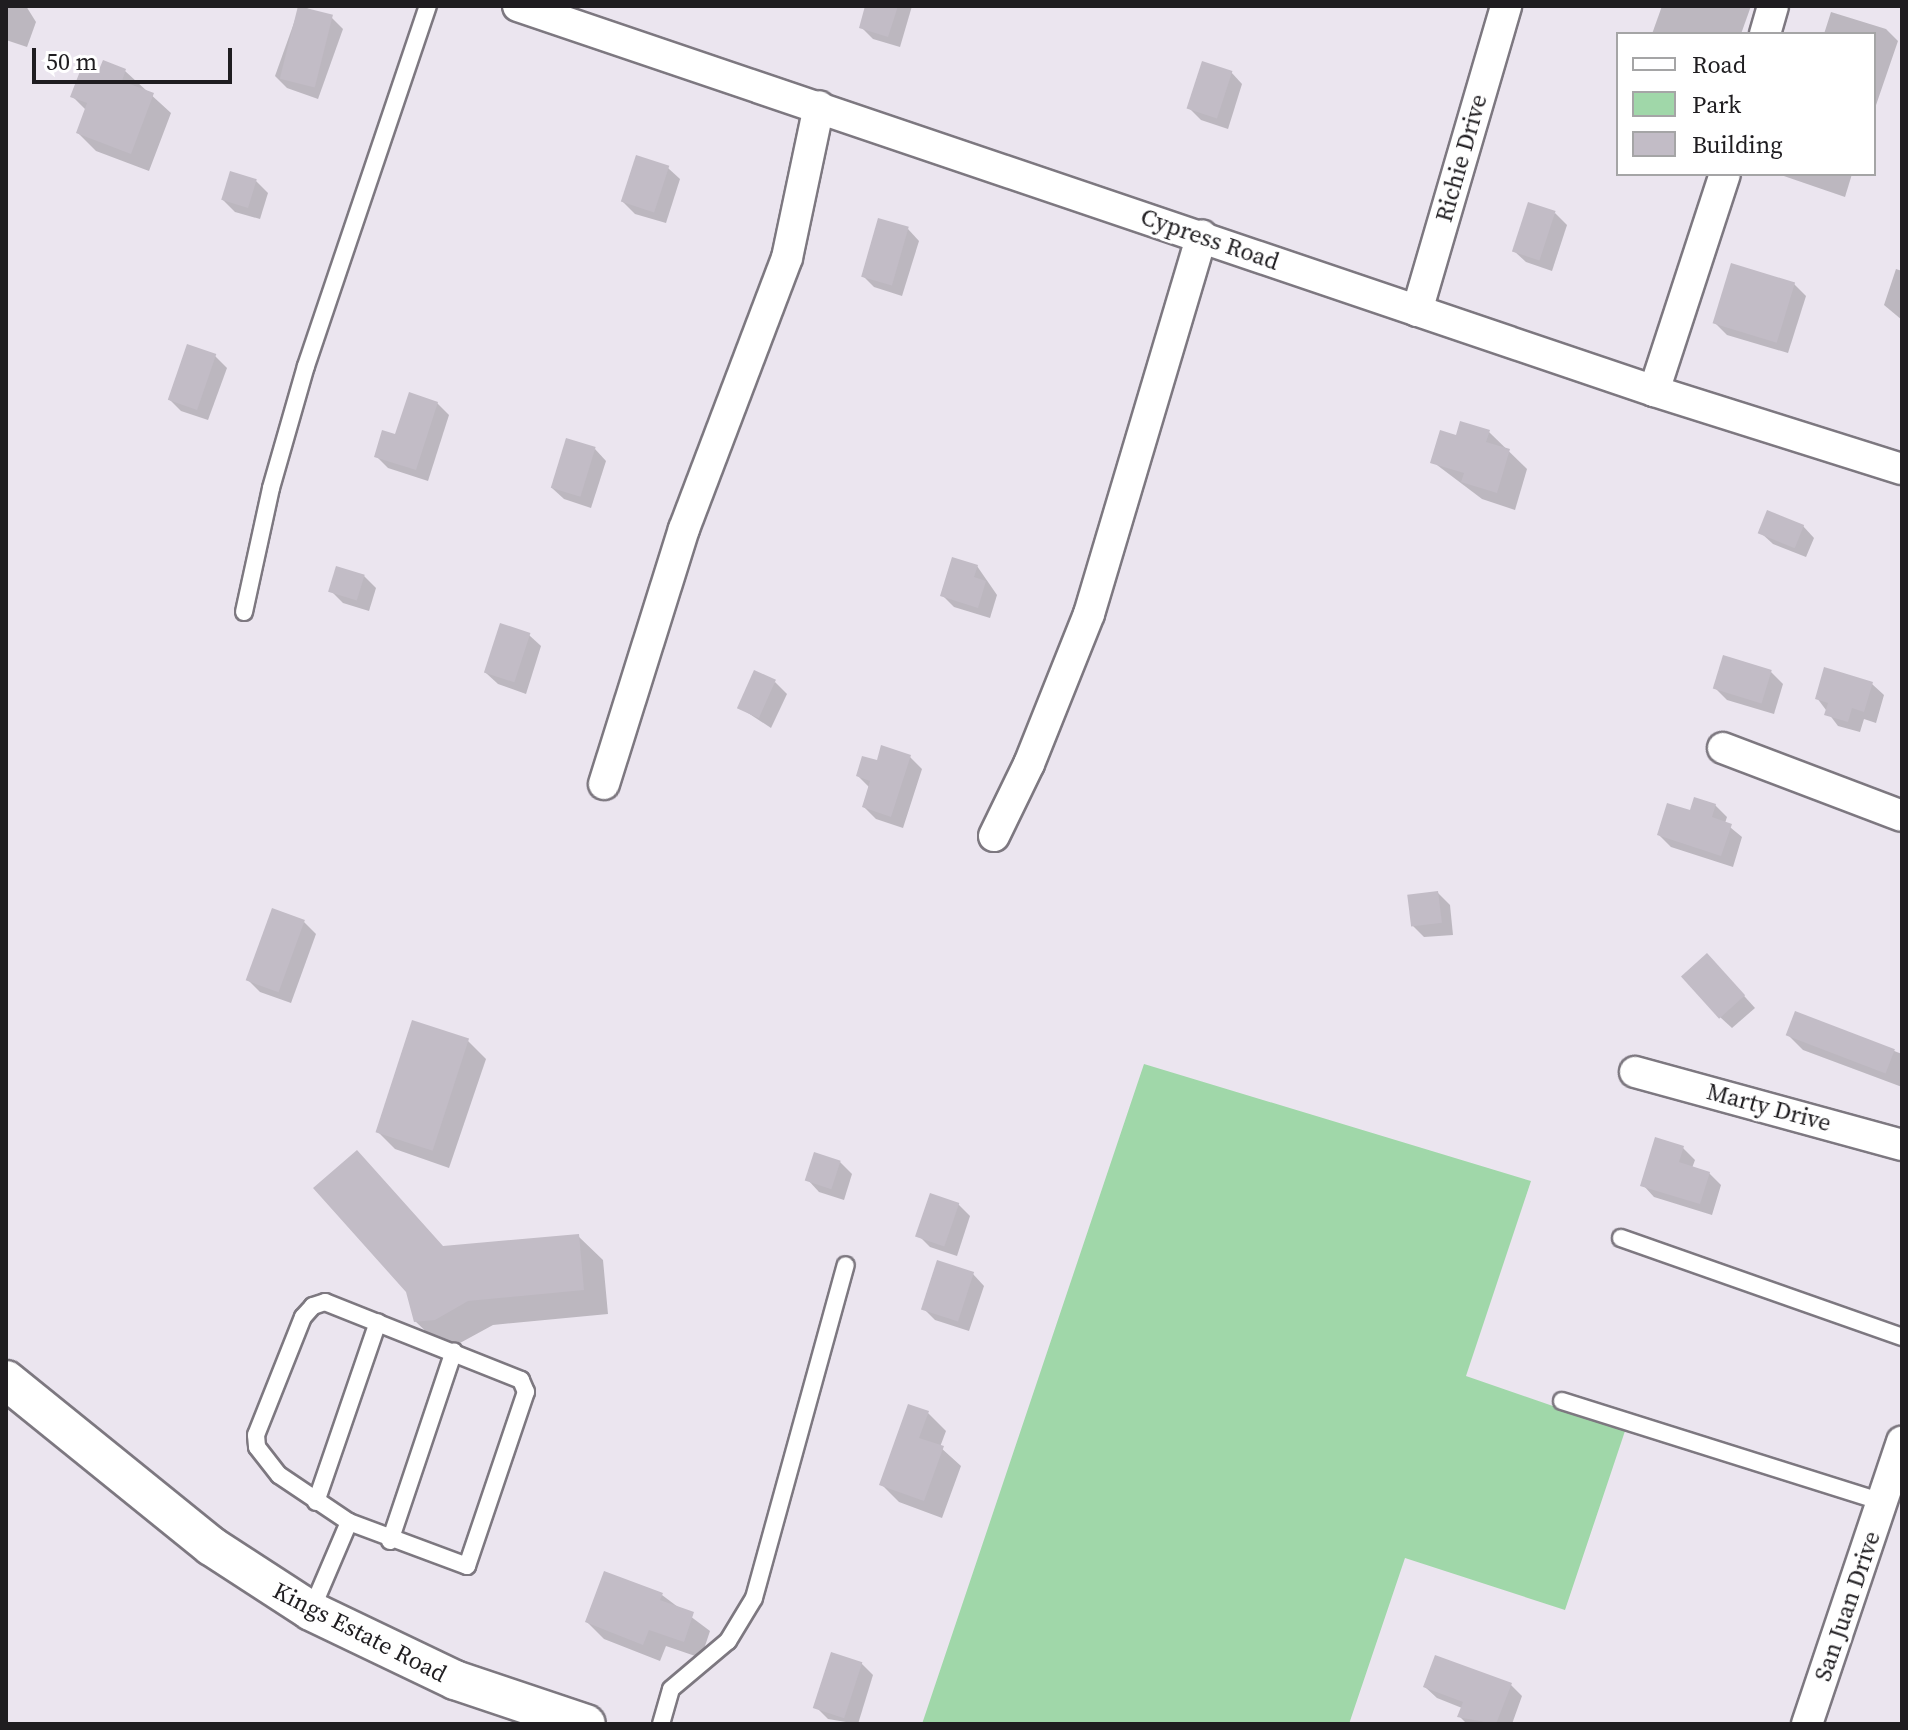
<!DOCTYPE html>
<style>
body{margin:0}
#map{position:relative;width:1908px;height:1730px;overflow:hidden;background:#ebe5ef;font-family:"Source Serif 4",serif}
div>[style]{position:absolute}
.green>*{inset:0;background:#a0d7a9}
.shadow>*{inset:0;background:#0003}
.building>*{inset:0;background:#c2bcc6;transform-origin:0 0}
.roads{filter:drop-shadow(2px 0 #7d7880) drop-shadow(-2px 0 #7d7880) drop-shadow(0 2px #7d7880) drop-shadow(0 -2px #7d7880)}
.service>*{height:16px;margin:-8px;padding:0 8px;transform-origin:8px;border-radius:8px;background:#fff}
.minor>*{height:30px;margin:-15px;padding:0 15px;transform-origin:15px;border-radius:15px;background:#fff}
.tertiary>*{height:38px;margin:-19px;padding:0 19px;transform-origin:19px;border-radius:19px;background:#fff}
span{translate:-50% -50%;white-space:nowrap;text-align:center;line-height:1.15;-webkit-text-stroke:6px #fff;paint-order:stroke}
.street-label{font-size:24px;color:#1f1d20}
.frame{position:absolute;inset:0;border:8px solid #1f1d20;pointer-events:none}
.legend{position:absolute;left:1616px;top:32px;width:260px;height:144px;box-sizing:border-box;background:#fff;border:2px solid #a5a5a6;margin:0;padding:10px 14px;list-style:none;font-size:24px;color:#1f1d20}
.legend li{display:flex;align-items:center;gap:16px;height:40px}
.legend b{width:40px;border:2px solid #a5a5a6}
.scale{position:absolute;left:32px;top:48px;width:200px;height:36px;box-sizing:border-box;border:4px solid #1f1d20;border-top:0;padding-left:10px;font-size:24px;line-height:28px;white-space:nowrap;color:#1f1d20;-webkit-text-stroke:6px #fff;paint-order:stroke}
</style>
<div id="map">
<div class="green">
<i style="clip-path:polygon(1144px 1064px,1531px 1181px,1466px 1376px,1625px 1431px,1565px 1610px,1405px 1558px,1349px 1724px,922px 1724px)"></i>
</div>
<div class="shadow">
<i style="clip-path:polygon(6px 6px,26px 6px,36px 22px,27px 47px,6px 40px)"></i>
<i style="clip-path:polygon(300px 6px,331px 17px,343px 29px,318px 99px,287px 88px,275px 76px)"></i>
<i style="clip-path:polygon(867px 6px,912px 6px,900px 47px,873px 39px,861px 27px)"></i>
<i style="clip-path:polygon(1662px 6px,1751px 6px,1741px 34px,1652px 34px)"></i>
<i style="clip-path:polygon(1831px 12px,1886px 29px,1898px 41px,1874px 111px,1874px 34px,1824px 34px)"></i>
<i style="clip-path:polygon(125px 71px,171px 113px,149px 171px,96px 151px,78px 133px,86px 110px,72px 96px,100px 74px)"></i>
<i style="clip-path:polygon(1231px 72px,1242px 84px,1228px 129px,1201px 120px,1189px 108px)"></i>
<i style="clip-path:polygon(668px 168px,680px 179px,666px 223px,635px 214px,623px 202px)"></i>
<i style="clip-path:polygon(1778px 174px,1852px 174px,1845px 197px)"></i>
<i style="clip-path:polygon(256px 181px,268px 193px,260px 219px,235px 212px,223px 200px)"></i>
<i style="clip-path:polygon(1555px 213px,1567px 225px,1552px 271px,1526px 262px,1514px 251px)"></i>
<i style="clip-path:polygon(908px 229px,919px 241px,902px 296px,874px 287px,862px 275px)"></i>
<i style="clip-path:polygon(1896px 269px,1902px 271px,1902px 320px,1884px 305px)"></i>
<i style="clip-path:polygon(1794px 284px,1806px 296px,1788px 353px,1727px 335px,1715px 323px)"></i>
<i style="clip-path:polygon(215px 356px,227px 368px,208px 420px,181px 411px,169px 399px)"></i>
<i style="clip-path:polygon(437px 403px,449px 415px,428px 481px,388px 468px,376px 456px)"></i>
<i style="clip-path:polygon(1489px 432px,1527px 469px,1515px 510px,1482px 499px,1433px 462px,1457px 437px)"></i>
<i style="clip-path:polygon(595px 449px,606px 461px,591px 508px,564px 499px,552px 488px)"></i>
<i style="clip-path:polygon(1803px 526px,1814px 538px,1806px 557px,1773px 544px,1761px 533px)"></i>
<i style="clip-path:polygon(977px 566px,997px 595px,990px 618px,954px 607px,942px 595px)"></i>
<i style="clip-path:polygon(364px 576px,376px 588px,369px 611px,343px 603px,331px 591px)"></i>
<i style="clip-path:polygon(529px 635px,541px 646px,526px 694px,498px 684px,486px 673px)"></i>
<i style="clip-path:polygon(1771px 672px,1783px 684px,1774px 714px,1727px 700px,1715px 688px)"></i>
<i style="clip-path:polygon(775px 682px,787px 694px,771px 728px,739px 707px)"></i>
<i style="clip-path:polygon(1872px 684px,1884px 695px,1876px 723px,1864px 719px,1860px 732px,1838px 726px,1817px 698px)"></i>
<i style="clip-path:polygon(910px 757px,922px 769px,903px 828px,876px 819px,864px 807px,870px 788px,858px 776px,878px 762px)"></i>
<i style="clip-path:polygon(1715px 805px,1727px 817px,1725px 823px,1742px 837px,1733px 867px,1671px 847px,1659px 835px)"></i>
<i style="clip-path:polygon(1438px 893px,1450px 905px,1453px 935px,1424px 937px,1412px 925px)"></i>
<i style="clip-path:polygon(304px 922px,316px 934px,291px 1003px,260px 992px,248px 980px)"></i>
<i style="clip-path:polygon(1718px 967px,1755px 1008px,1732px 1028px,1720px 1017px)"></i>
<i style="clip-path:polygon(1796px 1013px,1902px 1054px,1902px 1087px,1803px 1050px,1788px 1035px)"></i>
<i style="clip-path:polygon(468px 1041px,486px 1059px,449px 1168px,395px 1149px,377px 1131px)"></i>
<i style="clip-path:polygon(1683px 1148px,1695px 1160px,1692px 1168px,1709px 1173px,1721px 1185px,1712px 1215px,1654px 1197px,1643px 1185px)"></i>
<i style="clip-path:polygon(840px 1162px,852px 1174px,844px 1200px,819px 1192px,808px 1180px)"></i>
<i style="clip-path:polygon(958px 1204px,970px 1216px,957px 1256px,930px 1247px,918px 1235px)"></i>
<i style="clip-path:polygon(578px 1236px,603px 1260px,608px 1314px,493px 1325px,460px 1343px,440px 1345px,415px 1321px,445px 1248px)"></i>
<i style="clip-path:polygon(973px 1274px,984px 1286px,969px 1331px,935px 1320px,923px 1308px)"></i>
<i style="clip-path:polygon(928px 1413px,946px 1431px,940px 1447px,961px 1466px,942px 1518px,899px 1502px,881px 1484px)"></i>
<i style="clip-path:polygon(662px 1595px,710px 1631px,701px 1658px,666px 1646px,660px 1661px,604px 1639px,587px 1622px)"></i>
<i style="clip-path:polygon(861px 1663px,873px 1675px,858px 1724px,828px 1719px,816px 1707px)"></i>
<i style="clip-path:polygon(1511px 1685px,1522px 1696px,1512px 1724px,1467px 1724px,1459px 1716px,1462px 1708px,1437px 1698px,1425px 1687px)"></i>
</div>
<div class="building">
<i style="left:298px;top:6px;width:36px;height:75px;rotate:14deg"></i>
<i style="clip-path:polygon(865px 6px,898px 6px,888px 37px,859px 28px)"></i>
<i style="clip-path:polygon(103px 60px,126px 69px,122px 81px,154px 93px,131px 154px,76px 133px,87px 103px,70px 97px,82px 66px,98px 72px)"></i>
<i style="left:1202px;top:61px;width:32px;height:50px;rotate:18deg"></i>
<i style="left:636px;top:155px;width:35px;height:49px;rotate:18deg"></i>
<i style="left:230px;top:171px;width:28px;height:30px;rotate:17deg"></i>
<i style="left:1528px;top:202px;width:29px;height:52px;rotate:18deg"></i>
<i style="left:878px;top:218px;width:32px;height:61px;rotate:16deg"></i>
<i style="left:1731px;top:263px;width:67px;height:63px;rotate:17deg"></i>
<i style="left:187px;top:344px;width:31px;height:59px;rotate:19deg"></i>
<i style="clip-path:polygon(409px 392px,438px 402px,416px 470px,374px 457px,382px 430px,395px 434px)"></i>
<i style="clip-path:polygon(1460px 421px,1490px 430px,1486px 442px,1510px 449px,1497px 493px,1461px 482px,1464px 473px,1430px 463px,1440px 430px,1456px 435px)"></i>
<i style="left:566px;top:438px;width:31px;height:52px;rotate:17deg"></i>
<i style="left:1767px;top:510px;width:40px;height:25px;rotate:22deg"></i>
<i style="clip-path:polygon(952px 557px,978px 565px,974px 577px,986px 581px,978px 608px,940px 596px)"></i>
<i style="left:336px;top:566px;width:30px;height:27px;rotate:17deg"></i>
<i style="left:500px;top:623px;width:32px;height:52px;rotate:18deg"></i>
<i style="left:1723px;top:655px;width:51px;height:35px;rotate:17deg"></i>
<i style="clip-path:polygon(1824px 667px,1873px 682px,1864px 712px,1852px 708px,1848px 722px,1824px 715px,1828px 703px,1815px 699px)"></i>
<i style="left:754px;top:670px;width:24px;height:42px;rotate:24deg"></i>
<i style="clip-path:polygon(881px 745px,911px 755px,891px 817px,862px 807px,870px 781px,856px 776px,862px 756px,877px 760px)"></i>
<i style="clip-path:polygon(1694px 797px,1716px 804px,1712px 817px,1732px 824px,1721px 856px,1657px 835px,1667px 803px,1690px 810px)"></i>
<i style="left:1438px;top:891px;width:32px;height:31px;rotate:83deg"></i>
<i style="left:272px;top:908px;width:35px;height:77px;rotate:20deg"></i>
<i style="left:1707px;top:953px;width:57px;height:35px;rotate:48deg"></i>
<i style="left:1795px;top:1011px;width:107px;height:26px;rotate:21deg"></i>
<i style="left:412px;top:1020px;width:60px;height:118px;rotate:18deg"></i>
<i style="clip-path:polygon(1655px 1137px,1684px 1146px,1679px 1162px,1710px 1172px,1700px 1204px,1640px 1186px)"></i>
<i style="clip-path:polygon(357px 1150px,443px 1246px,579px 1234px,584px 1290px,468px 1301px,435px 1320px,414px 1322px,406px 1292px,313px 1188px)"></i>
<i style="left:814px;top:1152px;width:28px;height:30px;rotate:18deg"></i>
<i style="left:930px;top:1193px;width:31px;height:46px;rotate:19deg"></i>
<i style="left:937px;top:1260px;width:39px;height:52px;rotate:18deg"></i>
<i style="clip-path:polygon(908px 1404px,929px 1411px,919px 1438px,944px 1446px,924px 1501px,879px 1485px)"></i>
<i style="clip-path:polygon(604px 1571px,663px 1593px,660px 1600px,694px 1612px,684px 1642px,649px 1630px,643px 1645px,585px 1622px)"></i>
<i style="left:831px;top:1652px;width:33px;height:59px;rotate:18deg"></i>
<i style="clip-path:polygon(1435px 1655px,1512px 1683px,1496px 1724px,1457px 1717px,1463px 1702px,1423px 1687px)"></i>
</div>
<div class="roads">
<div class="service">
<i style="left:244px;top:612px;width:127px;rotate:-77.7deg"></i>
<i style="left:271px;top:488px;width:127px;rotate:-74deg"></i>
<i style="left:306px;top:366px;width:380px;rotate:-71.3deg"></i>
<i style="left:1621px;top:1238px;width:298px;rotate:19.4deg"></i>
<i style="left:1562px;top:1401px;width:336px;rotate:17.5deg"></i>
<i style="left:316px;top:1502px;width:190px;rotate:-71deg"></i>
<i style="left:390px;top:1541px;width:200px;rotate:-71.4deg"></i>
<i style="left:311px;top:1611px;width:97px;rotate:-66.9deg"></i>
<i style="left:349px;top:1522px;width:126px;rotate:20.4deg"></i>
<i style="left:467px;top:1566px;width:184px;rotate:-71.3deg"></i>
<i style="left:526px;top:1392px;width:13px;rotate:-113deg"></i>
<i style="left:521px;top:1380px;width:211px;rotate:-158.3deg"></i>
<i style="left:325px;top:1302px;width:13px;rotate:162deg"></i>
<i style="left:313px;top:1306px;width:15px;rotate:132deg"></i>
<i style="left:303px;top:1317px;width:127px;rotate:111.7deg"></i>
<i style="left:256px;top:1435px;width:12px;rotate:85deg"></i>
<i style="left:257px;top:1447px;width:36px;rotate:52deg"></i>
<i style="left:279px;top:1475px;width:84px;rotate:33.9deg"></i>
<i style="left:661px;top:1724px;width:36px;rotate:-74deg"></i>
<i style="left:671px;top:1689px;width:75px;rotate:-40.1deg"></i>
<i style="left:728px;top:1641px;width:50px;rotate:-58.8deg"></i>
<i style="left:754px;top:1598px;width:345px;rotate:-74.6deg"></i>
</div>
<div class="minor">
<i style="left:518px;top:6px;width:1199px;rotate:18.72deg"></i>
<i style="left:1654px;top:391px;width:260px;rotate:17.5deg"></i>
<i style="left:1765px;top:34px;width:29px;rotate:-74deg"></i>
<i style="left:1417px;top:311px;width:318px;rotate:-73.7deg"></i>
<i style="left:1654px;top:391px;width:228px;rotate:-71.9deg"></i>
<i style="left:1723px;top:748px;width:191px;rotate:20.8deg"></i>
<i style="left:604px;top:784px;width:267px;rotate:-72.6deg"></i>
<i style="left:684px;top:529px;width:290px;rotate:-69.2deg"></i>
<i style="left:787px;top:258px;width:155px;rotate:-78.1deg"></i>
<i style="left:994px;top:836px;width:80px;rotate:-64.1deg"></i>
<i style="left:1029px;top:764px;width:162px;rotate:-68.2deg"></i>
<i style="left:1089px;top:614px;width:395px;rotate:-73.4deg"></i>
<i style="left:1635px;top:1072px;width:277px;rotate:15.3deg"></i>
<i style="left:1807px;top:1724px;width:298px;rotate:-71.4deg"></i>
</div>
<div class="tertiary">
<i style="left:6px;top:1380px;width:264px;rotate:39deg"></i>
<i style="left:211px;top:1546px;width:119px;rotate:33deg"></i>
<i style="left:311px;top:1611px;width:160px;rotate:25.6deg"></i>
<i style="left:455px;top:1680px;width:138px;rotate:18.6deg"></i>
</div>
</div>
<div class="street-label">
<span style="left:1461px;top:158px;rotate:-74deg">Richie Drive</span>
<span style="left:1210px;top:239px;rotate:19deg">Cypress Road</span>
<span style="left:1769px;top:1107px;rotate:15deg">Marty Drive</span>
<span style="left:1847px;top:1606px;rotate:-71deg">San Juan Drive</span>
<span style="left:360px;top:1632px;rotate:27deg">Kings Estate Road</span>
</div>
<div class="frame"></div>
<ul class="legend">
<li><b style="height:10px;background:#fff"></b>Road</li>
<li><b style="height:22px;background:#a0d7a9"></b>Park</li>
<li><b style="height:22px;background:#c2bcc6"></b>Building</li>
</ul>
<div class="scale">50 m</div>
</div>
